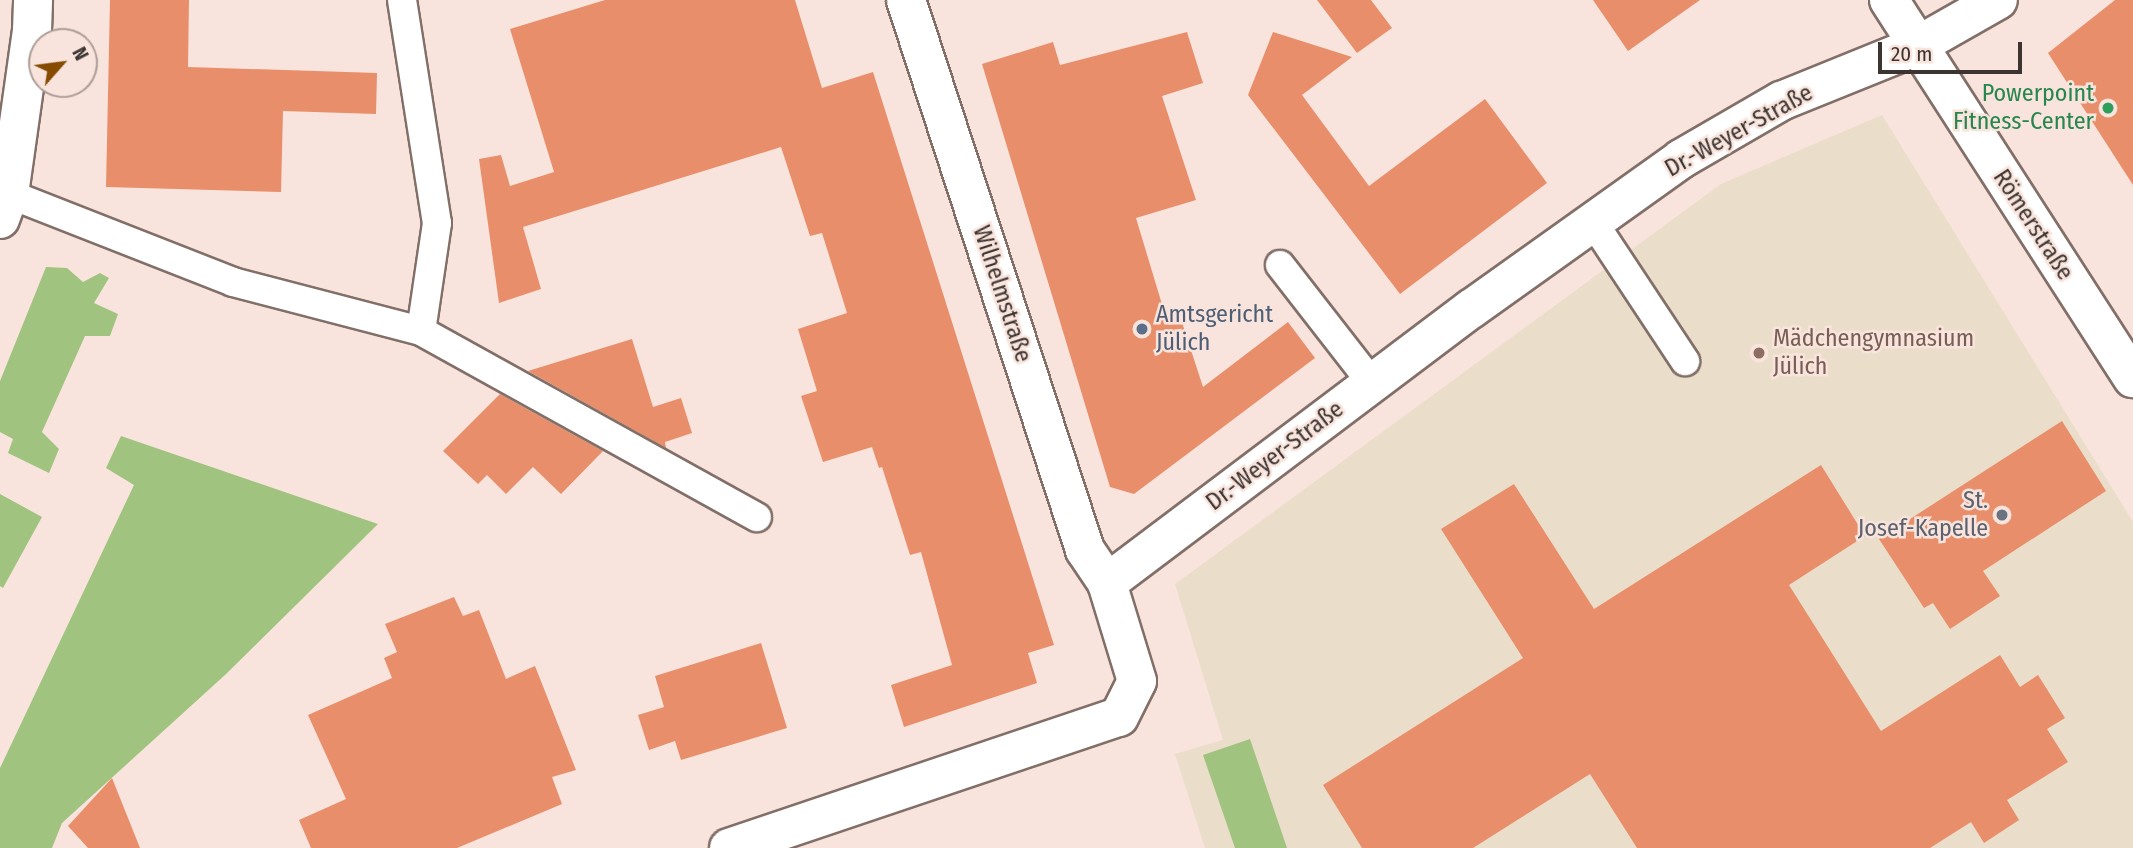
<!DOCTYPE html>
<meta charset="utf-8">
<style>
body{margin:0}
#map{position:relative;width:2133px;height:848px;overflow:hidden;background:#f8e4dc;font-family:"Fira Sans Condensed",sans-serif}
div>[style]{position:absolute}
.education>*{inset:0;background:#eaddc9}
.green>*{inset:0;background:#a0c37f}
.building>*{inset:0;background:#e98e6a}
.roads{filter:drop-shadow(2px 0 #816f68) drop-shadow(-2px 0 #816f68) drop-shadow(0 2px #816f68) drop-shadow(0 -2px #816f68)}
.service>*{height:28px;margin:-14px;padding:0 14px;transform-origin:14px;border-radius:14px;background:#fff}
.minor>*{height:38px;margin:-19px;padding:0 19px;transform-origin:19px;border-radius:19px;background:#fff}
.secondary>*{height:38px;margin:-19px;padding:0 19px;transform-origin:19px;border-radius:19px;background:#fff}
.dots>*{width:19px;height:19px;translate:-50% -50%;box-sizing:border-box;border:4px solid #f8e4dc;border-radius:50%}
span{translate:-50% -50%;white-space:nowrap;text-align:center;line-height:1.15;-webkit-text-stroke:5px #f8e4dc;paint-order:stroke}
.leisure-label{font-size:24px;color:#27864d}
.right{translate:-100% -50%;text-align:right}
.street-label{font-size:24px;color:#3c3431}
.service-label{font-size:24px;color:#4e5e75}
.left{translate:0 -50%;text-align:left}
.education-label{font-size:24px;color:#785e54}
.worship-label{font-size:24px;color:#5b616d}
.north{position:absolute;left:28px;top:28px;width:70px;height:70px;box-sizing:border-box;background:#f8e4dc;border:2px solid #ad9e98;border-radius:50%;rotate:62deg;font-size:19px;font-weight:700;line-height:28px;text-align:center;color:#3c3431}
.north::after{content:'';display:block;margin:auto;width:24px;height:32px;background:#854c00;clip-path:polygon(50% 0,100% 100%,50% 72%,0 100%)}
.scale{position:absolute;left:1878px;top:42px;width:144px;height:32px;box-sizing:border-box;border:4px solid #3c3431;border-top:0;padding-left:9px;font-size:21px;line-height:24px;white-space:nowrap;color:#3c3431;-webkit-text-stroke:5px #f8e4dc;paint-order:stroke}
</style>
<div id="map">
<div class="education">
<i style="clip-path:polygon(1882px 115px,2133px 522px,2133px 848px,1205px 848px,1175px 754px,1223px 740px,1175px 584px,1721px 184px)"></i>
</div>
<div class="green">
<i style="clip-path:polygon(46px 267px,67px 268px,83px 282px,100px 273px,109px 278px,94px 303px,118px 314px,110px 336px,85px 336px,42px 432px,59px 449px,49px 473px,8px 453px,13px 439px,0 432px,0 381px)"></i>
<i style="clip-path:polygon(121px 436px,378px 524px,225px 675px,62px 823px,52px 848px,0 848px,0 768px,134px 485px,106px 468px)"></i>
<i style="clip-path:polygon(0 494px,42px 517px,3px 588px,0 586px)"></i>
<i style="clip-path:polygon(1250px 739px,1287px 848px,1235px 848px,1203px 755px)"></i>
</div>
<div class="building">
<i style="clip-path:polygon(110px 0,189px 0,188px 67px,377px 73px,376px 114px,283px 111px,281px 192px,106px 187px)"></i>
<i style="clip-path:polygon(605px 0,795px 0,822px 88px,873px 72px,1054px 645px,1028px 653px,1037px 683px,904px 727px,891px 685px,952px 665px,921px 552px,910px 555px,882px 467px,879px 468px,872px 447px,823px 462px,801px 396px,817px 391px,798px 329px,847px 313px,822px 233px,810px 236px,781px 147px,523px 227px,541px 289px,499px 303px,479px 159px,501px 155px,510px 186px,554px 172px,510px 29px)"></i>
<i style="clip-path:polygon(1317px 0,1371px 0,1392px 28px,1357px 53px)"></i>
<i style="clip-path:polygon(1593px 0,1700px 0,1628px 51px)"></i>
<i style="clip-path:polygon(2115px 0,2133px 0,2133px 185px,2048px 53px)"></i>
<i style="clip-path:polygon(1187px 32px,1203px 83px,1162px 96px,1196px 200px,1136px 218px,1164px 311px,1177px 307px,1203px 387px,1288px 322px,1315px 358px,1134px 494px,1110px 487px,982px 64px,1053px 42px,1060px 65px)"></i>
<i style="clip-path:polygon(1273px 32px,1352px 57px,1302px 95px,1369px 186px,1485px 99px,1547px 183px,1400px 294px,1248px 95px)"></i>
<i style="clip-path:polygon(632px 339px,653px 407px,681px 398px,692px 433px,665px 442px,666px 448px,528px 371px)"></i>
<i style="clip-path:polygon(500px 394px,603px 451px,561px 494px,533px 467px,506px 494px,487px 475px,478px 484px,443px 451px)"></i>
<i style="clip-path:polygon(2062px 421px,2106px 491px,1983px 571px,2000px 596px,1950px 629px,1933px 603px,1924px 608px,1879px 539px)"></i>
<i style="clip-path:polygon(1821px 465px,1865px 536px,1789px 585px,1881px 731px,2000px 655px,2020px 687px,2038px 675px,2065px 718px,2047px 729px,2068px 762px,2007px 800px,2019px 820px,1984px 843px,1971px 822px,1930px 848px,1637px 848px,1590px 774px,1473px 848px,1362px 848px,1323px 785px,1523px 658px,1441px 529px,1514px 484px,1594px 609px)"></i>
<i style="clip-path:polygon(454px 597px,463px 616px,479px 610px,506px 679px,535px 666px,576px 770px,552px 777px,562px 804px,457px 848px,311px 848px,299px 820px,346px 799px,308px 715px,392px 678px,384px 658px,397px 652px,385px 624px)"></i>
<i style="clip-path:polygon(761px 643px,787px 728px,681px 760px,675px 741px,649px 750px,638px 715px,664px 707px,655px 676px)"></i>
<i style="clip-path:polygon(112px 778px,140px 848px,88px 848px,68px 826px)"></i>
</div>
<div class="roads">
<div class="service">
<i style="left:402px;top:0;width:226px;rotate:81.1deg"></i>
<i style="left:437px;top:223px;width:109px;rotate:98.4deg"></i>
<i style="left:9px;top:194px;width:241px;rotate:21.4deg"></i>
<i style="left:233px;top:282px;width:194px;rotate:14.6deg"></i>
<i style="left:421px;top:331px;width:384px;rotate:29deg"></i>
<i style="left:1593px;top:222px;width:167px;rotate:56.5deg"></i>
<i style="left:1280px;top:265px;width:150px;rotate:52.1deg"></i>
</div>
<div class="minor">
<i style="left:906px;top:0;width:578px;rotate:71.97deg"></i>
<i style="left:1085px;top:550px;width:40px;rotate:56deg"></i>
<i style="left:729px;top:848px;width:411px;rotate:-18.6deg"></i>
<i style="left:1119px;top:717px;width:40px;rotate:-63.4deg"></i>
<i style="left:1137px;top:681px;width:102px;rotate:-107deg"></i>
<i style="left:1107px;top:583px;width:456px;rotate:-37deg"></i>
<i style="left:1471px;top:309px;width:258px;rotate:-35.5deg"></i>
<i style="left:1681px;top:159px;width:116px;rotate:-30.1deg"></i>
<i style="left:1781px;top:101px;width:147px;rotate:-22deg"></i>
<i style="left:1917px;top:46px;width:93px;rotate:-29.6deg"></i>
</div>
<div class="secondary">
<i style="left:1889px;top:0;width:450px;rotate:57.2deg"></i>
<i style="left:0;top:219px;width:27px;rotate:-70deg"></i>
<i style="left:9px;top:194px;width:165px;rotate:-82deg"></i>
<i style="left:32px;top:31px;width:31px;rotate:-88deg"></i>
</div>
</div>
<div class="dots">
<i style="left:2108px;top:108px;background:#2e9e5b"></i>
<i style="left:1142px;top:329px;background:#5c6f8a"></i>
<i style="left:1759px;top:353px;background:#8d6e63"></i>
<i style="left:2002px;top:515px;background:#6b7280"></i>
</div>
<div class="leisure-label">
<span class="right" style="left:2094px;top:108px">Powerpoint<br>Fitness-Center</span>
</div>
<div class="street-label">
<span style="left:1739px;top:131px;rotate:-29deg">Dr.-Weyer-Straße</span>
<span style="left:2033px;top:225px;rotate:57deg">Römerstraße</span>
<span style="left:1002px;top:294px;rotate:72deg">Wilhelmstraße</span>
<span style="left:1275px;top:456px;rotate:-37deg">Dr.-Weyer-Straße</span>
</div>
<div class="service-label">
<span class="left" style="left:1156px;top:329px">Amtsgericht<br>Jülich</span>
</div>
<div class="education-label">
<span class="left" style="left:1773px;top:353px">Mädchengymnasium<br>Jülich</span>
</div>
<div class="worship-label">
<span class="right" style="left:1988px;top:515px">St.<br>Josef-Kapelle</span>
</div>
<div class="north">N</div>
<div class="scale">20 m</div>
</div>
